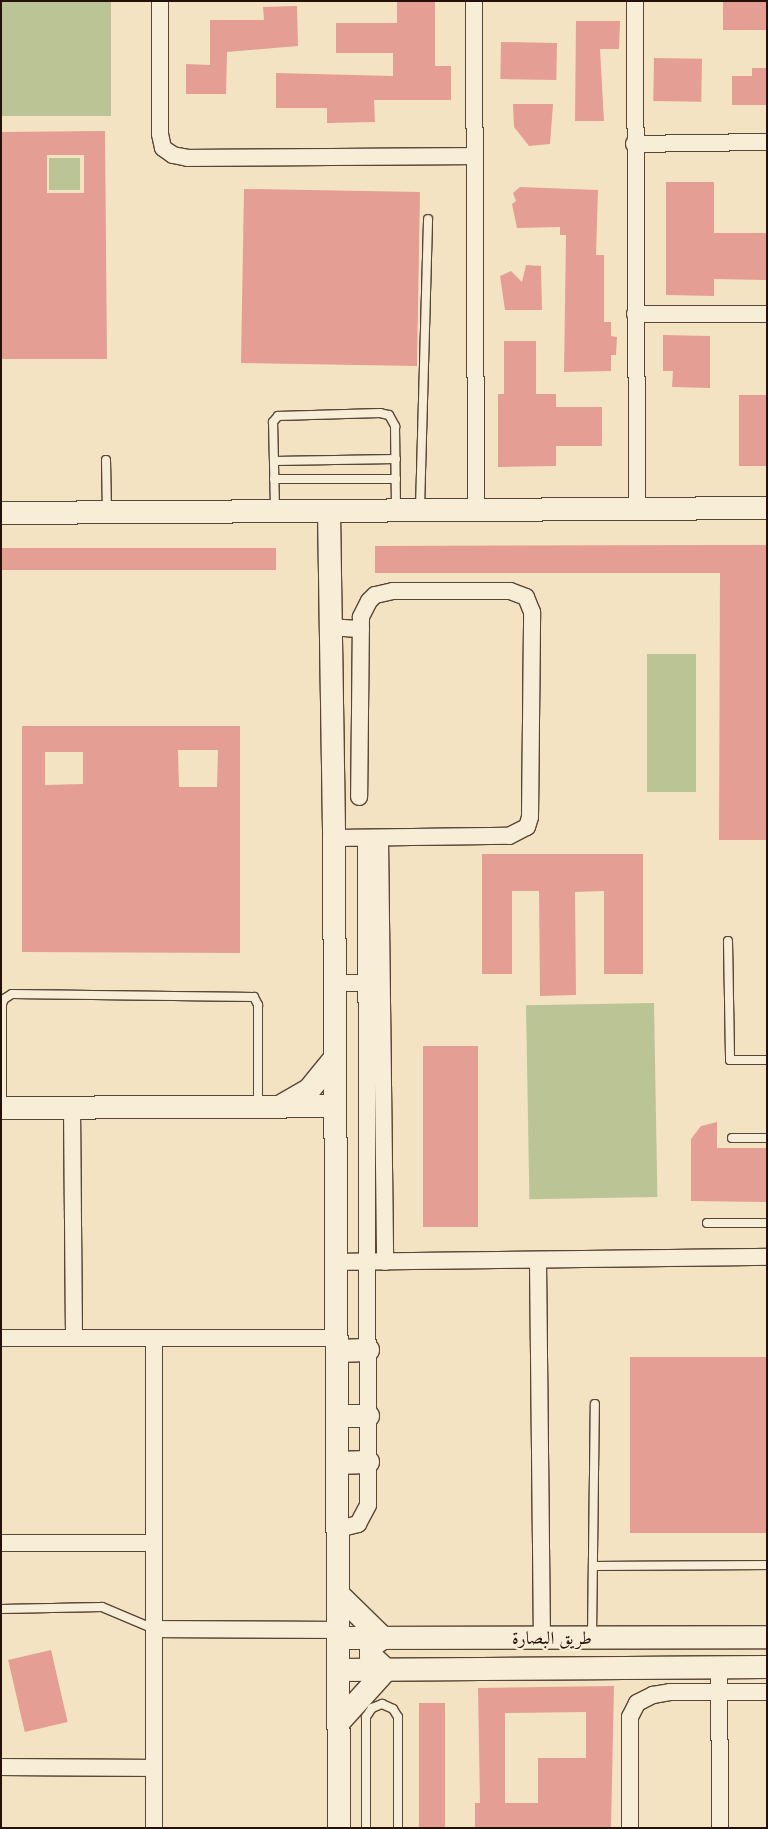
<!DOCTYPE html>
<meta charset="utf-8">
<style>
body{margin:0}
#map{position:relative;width:768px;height:1829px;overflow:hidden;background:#f4e3c2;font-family:"Libre Caslon Text",Amiri,serif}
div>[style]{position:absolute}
.green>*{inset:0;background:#bac494;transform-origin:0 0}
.building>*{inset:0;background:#e59e93;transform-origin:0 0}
.roads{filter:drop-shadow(1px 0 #584636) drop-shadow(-1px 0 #584636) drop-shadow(0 1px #584636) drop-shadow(0 -1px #584636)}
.lane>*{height:8px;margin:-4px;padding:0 4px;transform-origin:4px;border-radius:4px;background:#f8edd7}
.street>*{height:16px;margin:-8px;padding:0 8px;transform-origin:8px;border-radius:8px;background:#f8edd7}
.secondary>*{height:22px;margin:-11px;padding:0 11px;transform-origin:11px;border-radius:11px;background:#f8edd7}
span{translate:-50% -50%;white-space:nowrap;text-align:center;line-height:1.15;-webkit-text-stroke:5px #f8edd7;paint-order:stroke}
.street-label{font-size:18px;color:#241108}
.frame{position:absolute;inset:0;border:2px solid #241108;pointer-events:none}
</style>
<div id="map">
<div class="green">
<i style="left:1px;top:1px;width:110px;height:115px"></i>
<i style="left:49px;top:158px;width:31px;height:32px"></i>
<i style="left:696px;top:654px;width:138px;height:49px;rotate:90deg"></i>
<i style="left:654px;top:1003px;width:194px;height:128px;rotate:89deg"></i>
</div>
<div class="building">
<i style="clip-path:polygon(397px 1px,435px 1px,435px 66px,451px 66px,451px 100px,374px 100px,375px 122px,327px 123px,327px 108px,276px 108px,276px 73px,393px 76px,393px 53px,336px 53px,336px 23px,397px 23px)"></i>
<i style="left:723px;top:1px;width:44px;height:29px"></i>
<i style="clip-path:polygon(297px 6px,298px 46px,227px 52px,226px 94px,186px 94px,186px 64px,210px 65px,210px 20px,264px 20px,263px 7px)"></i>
<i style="clip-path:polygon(576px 21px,620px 21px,619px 49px,600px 49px,604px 121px,575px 121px)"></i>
<i style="left:501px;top:42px;width:56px;height:37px;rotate:1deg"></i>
<i style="left:654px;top:58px;width:48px;height:43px;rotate:1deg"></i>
<i style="clip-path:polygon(752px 68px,767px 68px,767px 105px,732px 105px,732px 76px,752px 76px)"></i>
<i style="clip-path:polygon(513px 104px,553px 104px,550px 144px,529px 146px,514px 127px)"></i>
<i style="clip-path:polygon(evenodd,105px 131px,107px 359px,1px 359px,1px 132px,105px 131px,47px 155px,84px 155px,84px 193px,47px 193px,47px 155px)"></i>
<i style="clip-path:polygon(666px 182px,714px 182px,714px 233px,767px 233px,767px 280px,714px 279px,714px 296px,666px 295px)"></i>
<i style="clip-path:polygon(520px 187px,598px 190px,596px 255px,604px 255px,604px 322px,611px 322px,611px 336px,617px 337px,616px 355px,611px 355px,611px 371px,564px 372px,566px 235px,560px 235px,560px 227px,517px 228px,512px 204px,516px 201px,513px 193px)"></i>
<i style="left:420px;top:192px;width:174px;height:176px;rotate:91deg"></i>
<i style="clip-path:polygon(526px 265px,541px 266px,542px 310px,505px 310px,500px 276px,511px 271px,522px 282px)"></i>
<i style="clip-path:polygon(663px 335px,710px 336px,710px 388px,672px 387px,673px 371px,663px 371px)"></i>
<i style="clip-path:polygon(504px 341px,536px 341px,536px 394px,556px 394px,556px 407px,602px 407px,602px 446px,556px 446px,556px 466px,498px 467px,498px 394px,504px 394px)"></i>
<i style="left:739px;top:395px;width:28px;height:71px"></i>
<i style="clip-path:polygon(712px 545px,767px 545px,767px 840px,719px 840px,720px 573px,375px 573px,375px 546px)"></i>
<i style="left:276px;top:548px;width:22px;height:275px;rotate:90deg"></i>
<i style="clip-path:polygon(evenodd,22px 726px,240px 726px,240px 953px,22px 952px,22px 726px,178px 750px,218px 750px,217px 787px,179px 787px,178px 750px,22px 726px,45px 752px,83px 752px,83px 784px,45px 785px,45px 752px)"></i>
<i style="clip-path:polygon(482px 854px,643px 854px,643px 974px,604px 974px,604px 891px,575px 892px,576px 995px,540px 996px,539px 891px,512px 891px,512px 974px,482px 974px)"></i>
<i style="left:423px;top:1046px;width:55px;height:181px"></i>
<i style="clip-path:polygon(717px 1122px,717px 1148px,767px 1148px,767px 1202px,691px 1201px,691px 1139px,701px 1126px)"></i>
<i style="left:767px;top:1357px;width:176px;height:137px;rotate:90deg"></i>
<i style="left:51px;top:1650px;width:74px;height:44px;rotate:77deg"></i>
<i style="clip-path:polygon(evenodd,614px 1686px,611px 1828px,475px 1828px,475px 1803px,480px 1803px,478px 1688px,614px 1686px,586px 1712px,586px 1758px,538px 1758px,538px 1803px,505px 1803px,505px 1713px,586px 1712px)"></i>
<i style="left:419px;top:1703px;width:26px;height:125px"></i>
</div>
<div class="roads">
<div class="lane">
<i style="left:106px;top:460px;width:50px;rotate:88.9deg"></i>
<i style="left:274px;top:461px;width:122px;rotate:-0.9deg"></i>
<i style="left:274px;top:479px;width:122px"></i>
<i style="left:275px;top:508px;width:86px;rotate:-91.3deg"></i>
<i style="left:273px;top:422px;width:8px;rotate:-50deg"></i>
<i style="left:278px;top:416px;width:102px;rotate:-1.7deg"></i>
<i style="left:380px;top:413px;width:9px;rotate:13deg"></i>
<i style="left:389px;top:415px;width:13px;rotate:61deg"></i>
<i style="left:395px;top:426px;width:82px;rotate:89.3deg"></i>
<i style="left:420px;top:508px;width:289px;rotate:-88.4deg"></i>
<i style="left:728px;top:941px;width:119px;rotate:89deg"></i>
<i style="left:730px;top:1060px;width:37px"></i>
<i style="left:2px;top:1107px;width:103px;rotate:-90deg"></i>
<i style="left:2px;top:1004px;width:5px;rotate:-68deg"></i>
<i style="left:4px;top:999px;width:9px;rotate:-32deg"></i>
<i style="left:12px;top:994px;width:242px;rotate:0.7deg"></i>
<i style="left:254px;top:997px;width:9px;rotate:63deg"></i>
<i style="left:258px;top:1005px;width:99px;rotate:90deg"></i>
<i style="left:732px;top:1138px;width:35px"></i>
<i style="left:707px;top:1223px;width:60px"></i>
<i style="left:593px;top:1566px;width:174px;rotate:-0.3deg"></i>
<i style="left:1px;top:1609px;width:101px;rotate:-1.1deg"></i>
<i style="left:102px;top:1607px;width:56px;rotate:22.9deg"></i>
<i style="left:592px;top:1637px;width:233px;rotate:-89.3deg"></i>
<i style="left:366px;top:1828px;width:111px;rotate:-90deg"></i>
<i style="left:366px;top:1717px;width:11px;rotate:-56deg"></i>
<i style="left:372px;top:1708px;width:11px;rotate:-22deg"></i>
<i style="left:382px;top:1704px;width:12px;rotate:24deg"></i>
<i style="left:393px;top:1709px;width:9px;rotate:58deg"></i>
<i style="left:398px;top:1717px;width:111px;rotate:90deg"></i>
</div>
<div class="street">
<i style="left:160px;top:1px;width:133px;rotate:90deg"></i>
<i style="left:160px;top:134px;width:14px;rotate:78deg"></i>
<i style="left:163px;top:148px;width:12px;rotate:35deg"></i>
<i style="left:173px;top:155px;width:15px;rotate:11deg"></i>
<i style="left:188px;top:158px;width:287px;rotate:-0.4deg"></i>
<i style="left:474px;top:1px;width:509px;rotate:89.77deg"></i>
<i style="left:635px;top:1px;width:508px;rotate:89.77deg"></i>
<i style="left:634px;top:144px;width:133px;rotate:-0.9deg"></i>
<i style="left:635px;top:314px;width:132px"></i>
<i style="left:330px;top:627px;width:31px;rotate:4deg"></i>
<i style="left:334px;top:838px;width:175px;rotate:-0.7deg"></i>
<i style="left:509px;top:836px;width:20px;rotate:-27deg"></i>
<i style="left:527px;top:827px;width:10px;rotate:-73deg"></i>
<i style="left:530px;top:817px;width:205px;rotate:-89.4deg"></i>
<i style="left:532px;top:612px;width:16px;rotate:-112deg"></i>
<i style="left:526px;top:597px;width:17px;rotate:-159deg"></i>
<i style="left:510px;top:591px;width:117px;rotate:180deg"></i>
<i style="left:393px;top:591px;width:18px;rotate:167deg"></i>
<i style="left:375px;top:595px;width:8px;rotate:135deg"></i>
<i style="left:369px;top:601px;width:18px;rotate:117deg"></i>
<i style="left:361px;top:617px;width:180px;rotate:90.6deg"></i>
<i style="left:380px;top:838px;width:424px;rotate:89.3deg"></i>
<i style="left:335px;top:983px;width:42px"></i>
<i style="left:72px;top:1107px;width:231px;rotate:89.5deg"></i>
<i style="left:538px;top:1260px;width:378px;rotate:89.4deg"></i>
<i style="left:336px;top:1262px;width:431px;rotate:-0.7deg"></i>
<i style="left:1px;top:1338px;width:336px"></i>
<i style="left:338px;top:1529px;width:21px;rotate:-14deg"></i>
<i style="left:358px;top:1524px;width:21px;rotate:-62deg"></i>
<i style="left:368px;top:1505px;width:667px;rotate:-90.17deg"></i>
<i style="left:1px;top:1543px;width:153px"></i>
<i style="left:154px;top:1629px;width:184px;rotate:0.3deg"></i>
<i style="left:719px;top:1667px;width:161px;rotate:89.6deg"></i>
<i style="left:1px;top:1767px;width:153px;rotate:0.4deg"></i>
<i style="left:154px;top:1828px;width:490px;rotate:-90deg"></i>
<i style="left:630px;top:1828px;width:111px;rotate:-90deg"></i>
<i style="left:630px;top:1717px;width:16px;rotate:-63deg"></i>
<i style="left:637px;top:1703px;width:18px;rotate:-27deg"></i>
<i style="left:653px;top:1695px;width:17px;rotate:-10deg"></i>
<i style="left:670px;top:1692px;width:97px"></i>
</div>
<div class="secondary">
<i style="left:329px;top:511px;width:327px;rotate:89.1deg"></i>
<i style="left:334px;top:838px;width:990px;rotate:89.71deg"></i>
<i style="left:1px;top:513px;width:766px;rotate:-0.37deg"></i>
<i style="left:281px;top:1106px;width:32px;rotate:-30deg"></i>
<i style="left:309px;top:1090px;width:41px;rotate:-50.9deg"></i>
<i style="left:1px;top:1108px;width:334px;rotate:-0.3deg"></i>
<i style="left:337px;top:1351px;width:31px;rotate:-2deg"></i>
<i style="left:337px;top:1416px;width:31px"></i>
<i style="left:337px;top:1463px;width:31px;rotate:-2deg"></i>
<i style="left:338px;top:1594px;width:63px;rotate:44.4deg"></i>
<i style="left:383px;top:1638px;width:14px;rotate:146deg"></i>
<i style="left:371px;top:1646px;width:10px;rotate:90deg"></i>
<i style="left:371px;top:1656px;width:21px;rotate:43deg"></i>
<i style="left:386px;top:1670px;width:70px;rotate:132.1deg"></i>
<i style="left:338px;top:1638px;width:429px;rotate:-0.1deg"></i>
<i style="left:339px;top:1670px;width:428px;rotate:-0.4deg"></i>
</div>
</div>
<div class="street-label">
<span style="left:552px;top:1638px">طريق البصارة</span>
</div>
<div class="frame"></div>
</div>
